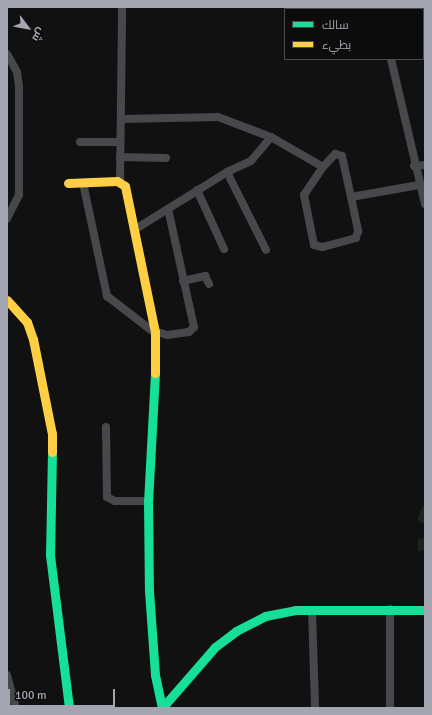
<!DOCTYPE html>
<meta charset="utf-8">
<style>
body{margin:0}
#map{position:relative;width:432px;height:715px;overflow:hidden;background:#111112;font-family:Signika,Cairo,sans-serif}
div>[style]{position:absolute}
.green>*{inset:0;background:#1d231f}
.street>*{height:8px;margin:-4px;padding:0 4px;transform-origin:4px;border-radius:4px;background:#47484b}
.fast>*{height:9px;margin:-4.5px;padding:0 4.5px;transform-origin:4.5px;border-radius:4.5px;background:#16e098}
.slow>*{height:9px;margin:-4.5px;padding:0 4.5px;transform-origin:4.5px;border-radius:4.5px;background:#ffcf43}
span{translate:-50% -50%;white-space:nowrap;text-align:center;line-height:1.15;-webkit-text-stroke:4px #0c0c0d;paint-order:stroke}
.frame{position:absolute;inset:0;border:8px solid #a3a6b1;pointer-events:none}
.legend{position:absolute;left:284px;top:8px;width:140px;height:52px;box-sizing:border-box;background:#0c0c0d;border:1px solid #484a4f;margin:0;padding:5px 7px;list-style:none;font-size:12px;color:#a3a6b1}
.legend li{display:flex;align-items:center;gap:8px;height:20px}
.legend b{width:20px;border:1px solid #484a4f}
.north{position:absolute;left:8px;top:8px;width:40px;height:40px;-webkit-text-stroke:3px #0c0c0d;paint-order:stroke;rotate:122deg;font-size:11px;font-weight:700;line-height:16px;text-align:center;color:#a3a6b1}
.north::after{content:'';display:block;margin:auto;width:14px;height:18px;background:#a3a6b1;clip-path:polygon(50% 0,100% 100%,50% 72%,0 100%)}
.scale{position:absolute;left:8px;top:689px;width:107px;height:18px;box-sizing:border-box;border:2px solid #a3a6b1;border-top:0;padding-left:5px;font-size:12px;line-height:14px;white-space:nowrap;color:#a3a6b1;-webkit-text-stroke:3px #0c0c0d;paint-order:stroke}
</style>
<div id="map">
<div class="green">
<i style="clip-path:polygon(423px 506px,425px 506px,425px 524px,417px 520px)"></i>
<i style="clip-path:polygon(425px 538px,425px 550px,418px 551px,418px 539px)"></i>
</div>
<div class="street">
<i style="left:380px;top:7px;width:2px;rotate:90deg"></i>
<i style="left:7px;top:54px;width:21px;rotate:61deg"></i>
<i style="left:17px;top:72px;width:15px;rotate:82deg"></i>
<i style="left:19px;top:87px;width:108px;rotate:90deg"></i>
<i style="left:19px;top:195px;width:27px;rotate:117deg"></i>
<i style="left:391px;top:59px;width:149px;rotate:76.8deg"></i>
<i style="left:121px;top:119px;width:97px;rotate:-1.2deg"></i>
<i style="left:218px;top:117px;width:57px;rotate:20.7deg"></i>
<i style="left:271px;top:137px;width:60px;rotate:30deg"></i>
<i style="left:80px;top:142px;width:40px"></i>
<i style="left:120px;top:157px;width:46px;rotate:1.2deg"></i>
<i style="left:414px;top:166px;width:11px;rotate:-5deg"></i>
<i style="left:227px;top:172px;width:87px;rotate:63.4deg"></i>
<i style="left:120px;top:182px;width:175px;rotate:-89.3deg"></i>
<i style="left:83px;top:183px;width:116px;rotate:78deg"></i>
<i style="left:107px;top:296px;width:56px;rotate:37.7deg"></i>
<i style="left:151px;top:330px;width:17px;rotate:17deg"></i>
<i style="left:167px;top:335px;width:22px;rotate:-8deg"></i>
<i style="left:189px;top:332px;width:7px;rotate:-45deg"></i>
<i style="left:194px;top:327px;width:121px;rotate:-102.4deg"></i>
<i style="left:197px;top:190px;width:65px;rotate:65.4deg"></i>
<i style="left:351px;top:197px;width:35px;rotate:78deg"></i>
<i style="left:358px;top:231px;width:7px;rotate:106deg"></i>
<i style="left:356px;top:238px;width:35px;rotate:165deg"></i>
<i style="left:322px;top:247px;width:8px;rotate:-166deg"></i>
<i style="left:314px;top:245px;width:51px;rotate:-101.3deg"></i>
<i style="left:304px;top:195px;width:34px;rotate:-56deg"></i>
<i style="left:323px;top:167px;width:18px;rotate:-47deg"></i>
<i style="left:335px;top:154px;width:7px;rotate:16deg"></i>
<i style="left:342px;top:156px;width:42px;rotate:77.6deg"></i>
<i style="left:351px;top:197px;width:69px;rotate:-10deg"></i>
<i style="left:134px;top:230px;width:110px;rotate:-31.9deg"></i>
<i style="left:227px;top:172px;width:26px;rotate:-25deg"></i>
<i style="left:251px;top:161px;width:31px;rotate:-50deg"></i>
<i style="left:183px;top:281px;width:23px;rotate:-13deg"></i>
<i style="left:205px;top:276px;width:9px;rotate:63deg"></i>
<i style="left:106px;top:427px;width:70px;rotate:89.2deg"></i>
<i style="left:107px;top:497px;width:9px;rotate:27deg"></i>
<i style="left:115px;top:501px;width:33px"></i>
<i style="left:390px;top:609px;width:99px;rotate:90deg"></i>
<i style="left:312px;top:610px;width:98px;rotate:88.2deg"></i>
<i style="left:7px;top:675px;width:34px;rotate:75deg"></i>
</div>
<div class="fast">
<i style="left:155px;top:373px;width:128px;rotate:93.1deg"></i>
<i style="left:148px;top:501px;width:90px;rotate:89.4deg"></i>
<i style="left:149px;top:591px;width:84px;rotate:85.9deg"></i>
<i style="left:155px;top:675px;width:34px;rotate:78deg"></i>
<i style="left:52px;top:452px;width:103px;rotate:91.1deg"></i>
<i style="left:50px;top:555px;width:154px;rotate:82.9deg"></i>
<i style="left:162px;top:708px;width:81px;rotate:-49deg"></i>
<i style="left:215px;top:647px;width:26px;rotate:-37deg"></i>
<i style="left:236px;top:631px;width:33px;rotate:-27deg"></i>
<i style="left:265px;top:616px;width:31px;rotate:-11deg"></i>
<i style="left:295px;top:610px;width:130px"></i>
</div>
<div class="slow">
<i style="left:68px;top:183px;width:49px;rotate:-2.3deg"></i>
<i style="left:117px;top:181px;width:9px;rotate:32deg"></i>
<i style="left:125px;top:186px;width:149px;rotate:78.4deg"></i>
<i style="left:155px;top:332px;width:41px;rotate:90deg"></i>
<i style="left:7px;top:300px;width:30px;rotate:48deg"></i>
<i style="left:27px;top:322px;width:18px;rotate:71deg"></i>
<i style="left:33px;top:339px;width:97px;rotate:78.7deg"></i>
<i style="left:52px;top:434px;width:18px;rotate:90deg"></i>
</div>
<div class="frame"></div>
<ul class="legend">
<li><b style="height:5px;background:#16e098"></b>سالك</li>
<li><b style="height:5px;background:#ffcf43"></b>بطيء</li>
</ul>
<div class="north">ش</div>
<div class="scale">100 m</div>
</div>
